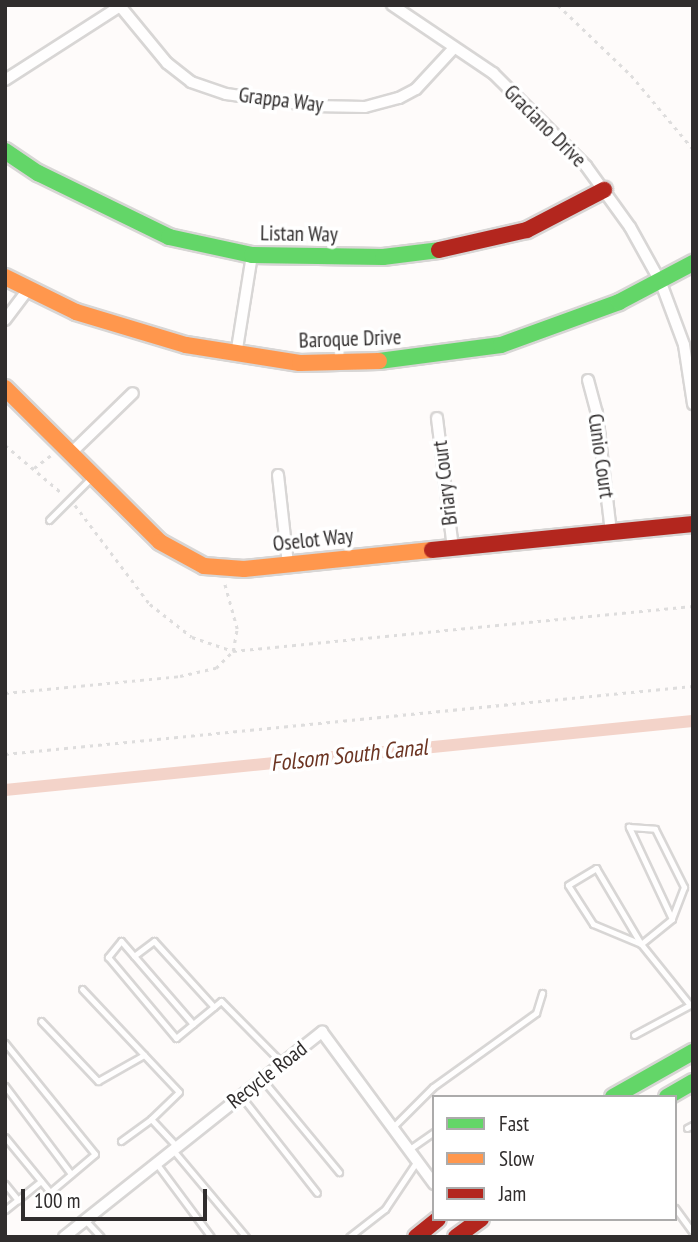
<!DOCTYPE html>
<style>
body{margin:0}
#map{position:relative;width:698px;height:1242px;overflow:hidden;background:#fefbfa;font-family:"PT Sans Narrow",sans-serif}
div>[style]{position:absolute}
.canal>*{height:12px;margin:-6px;padding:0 6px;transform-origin:6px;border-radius:6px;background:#f3d3c9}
.path>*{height:2.5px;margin-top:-1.25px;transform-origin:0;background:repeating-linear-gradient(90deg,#dedddd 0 3.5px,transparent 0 8.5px)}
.roads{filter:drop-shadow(2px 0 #d8d6d5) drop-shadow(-2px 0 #d8d6d5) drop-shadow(0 2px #d8d6d5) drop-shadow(0 -2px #d8d6d5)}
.lane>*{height:5px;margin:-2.5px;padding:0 2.5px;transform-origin:2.5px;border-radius:2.5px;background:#fffefe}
.street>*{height:10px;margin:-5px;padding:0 5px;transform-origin:5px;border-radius:5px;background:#fffefe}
.fast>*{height:16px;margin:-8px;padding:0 8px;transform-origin:8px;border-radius:8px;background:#63d668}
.slow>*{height:16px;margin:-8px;padding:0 8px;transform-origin:8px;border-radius:8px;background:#ff974d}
.jam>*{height:16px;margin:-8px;padding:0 8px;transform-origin:8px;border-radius:8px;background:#b3261e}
span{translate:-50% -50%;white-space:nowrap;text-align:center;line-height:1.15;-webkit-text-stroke:7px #fff;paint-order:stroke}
.street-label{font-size:21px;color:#302d2d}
.water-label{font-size:23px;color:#6c3523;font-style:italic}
.frame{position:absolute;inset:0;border:7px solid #302d2d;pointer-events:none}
.legend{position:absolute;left:432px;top:1095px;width:245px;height:126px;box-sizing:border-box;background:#fff;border:2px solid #acabab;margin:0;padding:9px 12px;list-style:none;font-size:21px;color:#302d2d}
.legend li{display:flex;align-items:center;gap:14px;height:35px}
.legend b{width:35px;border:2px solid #acabab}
.scale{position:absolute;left:21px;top:1189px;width:186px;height:32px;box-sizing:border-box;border:4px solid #302d2d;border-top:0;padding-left:9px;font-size:21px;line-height:24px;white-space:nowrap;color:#302d2d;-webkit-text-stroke:5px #fff;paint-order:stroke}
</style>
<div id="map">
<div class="canal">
<i style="left:5px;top:790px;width:691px;rotate:-5.73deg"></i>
</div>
<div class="path">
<i style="left:558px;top:5px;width:101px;rotate:43.8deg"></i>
<i style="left:631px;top:75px;width:97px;rotate:50deg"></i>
<i style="left:5px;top:445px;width:76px;rotate:40.2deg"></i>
<i style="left:34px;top:468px;width:21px;rotate:-37deg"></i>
<i style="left:75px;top:505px;width:124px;rotate:52.9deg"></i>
<i style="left:150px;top:604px;width:53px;rotate:38.2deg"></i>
<i style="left:192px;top:637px;width:43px;rotate:18.9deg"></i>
<i style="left:233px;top:651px;width:462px;rotate:-5.6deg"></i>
<i style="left:5px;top:693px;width:176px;rotate:-5.5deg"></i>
<i style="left:180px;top:676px;width:37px;rotate:-13deg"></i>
<i style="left:216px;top:668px;width:24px;rotate:-45deg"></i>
<i style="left:233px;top:651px;width:22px;rotate:-80deg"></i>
<i style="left:237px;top:629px;width:49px;rotate:-105.5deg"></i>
<i style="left:5px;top:754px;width:691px;rotate:-5.64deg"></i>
</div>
<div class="roads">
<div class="lane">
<i style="left:49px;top:520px;width:59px;rotate:-45deg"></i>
<i style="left:672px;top:919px;width:102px;rotate:-115.1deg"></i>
<i style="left:629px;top:827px;width:26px;rotate:4deg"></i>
<i style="left:655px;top:829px;width:65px;rotate:63.4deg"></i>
<i style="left:684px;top:887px;width:34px;rotate:111deg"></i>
<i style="left:672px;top:919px;width:40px;rotate:141deg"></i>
<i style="left:641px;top:944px;width:52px;rotate:-157.4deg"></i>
<i style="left:593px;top:924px;width:46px;rotate:-122.7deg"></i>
<i style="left:568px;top:885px;width:33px;rotate:-31deg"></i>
<i style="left:596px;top:868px;width:88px;rotate:59.4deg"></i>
<i style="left:641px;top:944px;width:78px;rotate:51.2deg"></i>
<i style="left:134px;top:956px;width:25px;rotate:-37deg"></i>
<i style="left:154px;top:941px;width:89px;rotate:47.7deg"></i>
<i style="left:82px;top:989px;width:141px;rotate:46.7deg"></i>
<i style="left:179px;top:1092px;width:39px;rotate:136deg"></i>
<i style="left:151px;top:1119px;width:38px;rotate:47deg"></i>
<i style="left:41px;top:1021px;width:83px;rotate:46.5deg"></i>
<i style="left:98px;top:1081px;width:53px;rotate:-29.5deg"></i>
<i style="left:193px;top:1024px;width:110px;rotate:-130.9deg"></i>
<i style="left:121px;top:941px;width:21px;rotate:129deg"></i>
<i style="left:108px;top:957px;width:106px;rotate:50deg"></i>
<i style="left:176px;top:1038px;width:58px;rotate:-39.4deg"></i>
<i style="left:221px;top:1001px;width:87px;rotate:45.5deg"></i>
<i style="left:634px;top:1035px;width:64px;rotate:-28.2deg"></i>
<i style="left:5px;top:1043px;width:143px;rotate:51deg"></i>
<i style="left:95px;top:1154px;width:59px;rotate:139.8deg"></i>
<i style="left:50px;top:1192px;width:71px;rotate:-129.3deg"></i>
<i style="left:262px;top:1079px;width:121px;rotate:50.4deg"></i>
<i style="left:5px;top:1086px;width:110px;rotate:53.1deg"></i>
<i style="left:241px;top:1096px;width:123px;rotate:51.9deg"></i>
<i style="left:394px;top:1126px;width:55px;rotate:-45deg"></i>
<i style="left:433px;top:1087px;width:127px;rotate:-35.7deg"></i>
<i style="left:536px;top:1013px;width:21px;rotate:-73deg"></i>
<i style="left:687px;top:1128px;width:7px;rotate:-27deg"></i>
<i style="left:121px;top:1141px;width:37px;rotate:-36deg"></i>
<i style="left:411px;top:1148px;width:28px;rotate:-35deg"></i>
<i style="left:173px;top:1150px;width:114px;rotate:50deg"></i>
<i style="left:156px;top:1163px;width:92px;rotate:53.4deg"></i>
<i style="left:5px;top:1184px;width:21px;rotate:51deg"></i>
<i style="left:675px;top:1208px;width:31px;rotate:54deg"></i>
<i style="left:5px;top:1210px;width:46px;rotate:-38.9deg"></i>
<i style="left:85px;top:1220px;width:23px;rotate:47deg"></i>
<i style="left:349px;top:1237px;width:46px;rotate:-37.9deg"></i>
<i style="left:385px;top:1209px;width:58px;rotate:-56.3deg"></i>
</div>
<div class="street">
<i style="left:392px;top:5px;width:122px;rotate:34deg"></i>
<i style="left:493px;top:73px;width:132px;rotate:45deg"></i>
<i style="left:586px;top:166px;width:75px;rotate:54.2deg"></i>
<i style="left:630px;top:227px;width:64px;rotate:61deg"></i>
<i style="left:661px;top:283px;width:66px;rotate:69.6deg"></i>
<i style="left:684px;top:345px;width:60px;rotate:81.3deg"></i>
<i style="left:120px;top:6px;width:74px;rotate:50.5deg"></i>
<i style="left:167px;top:63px;width:31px;rotate:38deg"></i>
<i style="left:191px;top:82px;width:37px;rotate:19deg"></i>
<i style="left:226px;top:94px;width:89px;rotate:7.8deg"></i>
<i style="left:314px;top:106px;width:51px;rotate:1.1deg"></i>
<i style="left:365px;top:107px;width:35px;rotate:-15deg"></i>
<i style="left:399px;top:98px;width:19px;rotate:-28deg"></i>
<i style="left:416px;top:89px;width:56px;rotate:-47.2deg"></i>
<i style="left:5px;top:80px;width:139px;rotate:-32.7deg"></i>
<i style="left:5px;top:320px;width:36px;rotate:-53deg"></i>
<i style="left:236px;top:355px;width:101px;rotate:-80.9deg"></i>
<i style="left:588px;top:380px;width:34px;rotate:75deg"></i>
<i style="left:597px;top:413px;width:121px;rotate:83.3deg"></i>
<i style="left:437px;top:418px;width:131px;rotate:83deg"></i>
<i style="left:71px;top:453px;width:86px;rotate:-44.1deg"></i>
<i style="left:278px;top:475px;width:90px;rotate:83.6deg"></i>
<i style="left:64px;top:1237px;width:330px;rotate:-38.5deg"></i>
<i style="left:322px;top:1032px;width:189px;rotate:53.6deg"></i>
</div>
<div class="fast">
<i style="left:5px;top:151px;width:40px;rotate:34deg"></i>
<i style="left:38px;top:173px;width:146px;rotate:26deg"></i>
<i style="left:169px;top:237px;width:85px;rotate:12.2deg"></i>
<i style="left:252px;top:255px;width:131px;rotate:0.9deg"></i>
<i style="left:383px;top:257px;width:56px;rotate:-7.1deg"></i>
<i style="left:379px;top:361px;width:123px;rotate:-7.5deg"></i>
<i style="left:501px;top:345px;width:126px;rotate:-20deg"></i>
<i style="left:619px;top:302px;width:84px;rotate:-27.8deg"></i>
<i style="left:613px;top:1097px;width:92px;rotate:-29.4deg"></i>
<i style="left:667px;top:1097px;width:30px;rotate:-30deg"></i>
</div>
<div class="slow">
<i style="left:5px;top:277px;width:79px;rotate:26.2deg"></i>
<i style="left:76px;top:312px;width:115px;rotate:16.7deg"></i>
<i style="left:186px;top:345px;width:115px;rotate:9deg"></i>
<i style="left:300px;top:363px;width:79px;rotate:-1.5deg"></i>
<i style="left:5px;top:388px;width:218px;rotate:44.8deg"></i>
<i style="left:160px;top:542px;width:50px;rotate:28.6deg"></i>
<i style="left:204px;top:566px;width:40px;rotate:4.3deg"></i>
<i style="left:244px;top:569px;width:189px;rotate:-5.8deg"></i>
</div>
<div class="jam">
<i style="left:439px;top:250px;width:90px;rotate:-12.8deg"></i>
<i style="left:527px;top:230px;width:87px;rotate:-27.5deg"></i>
<i style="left:432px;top:550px;width:262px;rotate:-5.7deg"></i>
<i style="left:416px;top:1237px;width:28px;rotate:-39deg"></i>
<i style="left:456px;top:1237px;width:31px;rotate:-36deg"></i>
</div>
</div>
<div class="street-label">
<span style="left:281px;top:100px;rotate:7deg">Grappa Way</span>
<span style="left:545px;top:126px;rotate:45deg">Graciano Drive</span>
<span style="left:299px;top:234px;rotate:1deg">Listan Way</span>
<span style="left:350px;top:339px;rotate:-2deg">Baroque Drive</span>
<span style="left:601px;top:456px;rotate:82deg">Cunio Court</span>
<span style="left:445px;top:483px;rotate:-97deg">Briary Court</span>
<span style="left:313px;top:540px;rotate:-6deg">Oselot Way</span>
<span style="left:267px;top:1075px;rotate:-38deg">Recycle Road</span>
</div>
<div class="water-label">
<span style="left:349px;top:755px;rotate:-6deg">Folsom South Canal</span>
</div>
<div class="frame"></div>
<ul class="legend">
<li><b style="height:9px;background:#63d668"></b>Fast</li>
<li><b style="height:9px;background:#ff974d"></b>Slow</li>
<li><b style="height:9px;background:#b3261e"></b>Jam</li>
</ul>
<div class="scale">100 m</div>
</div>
